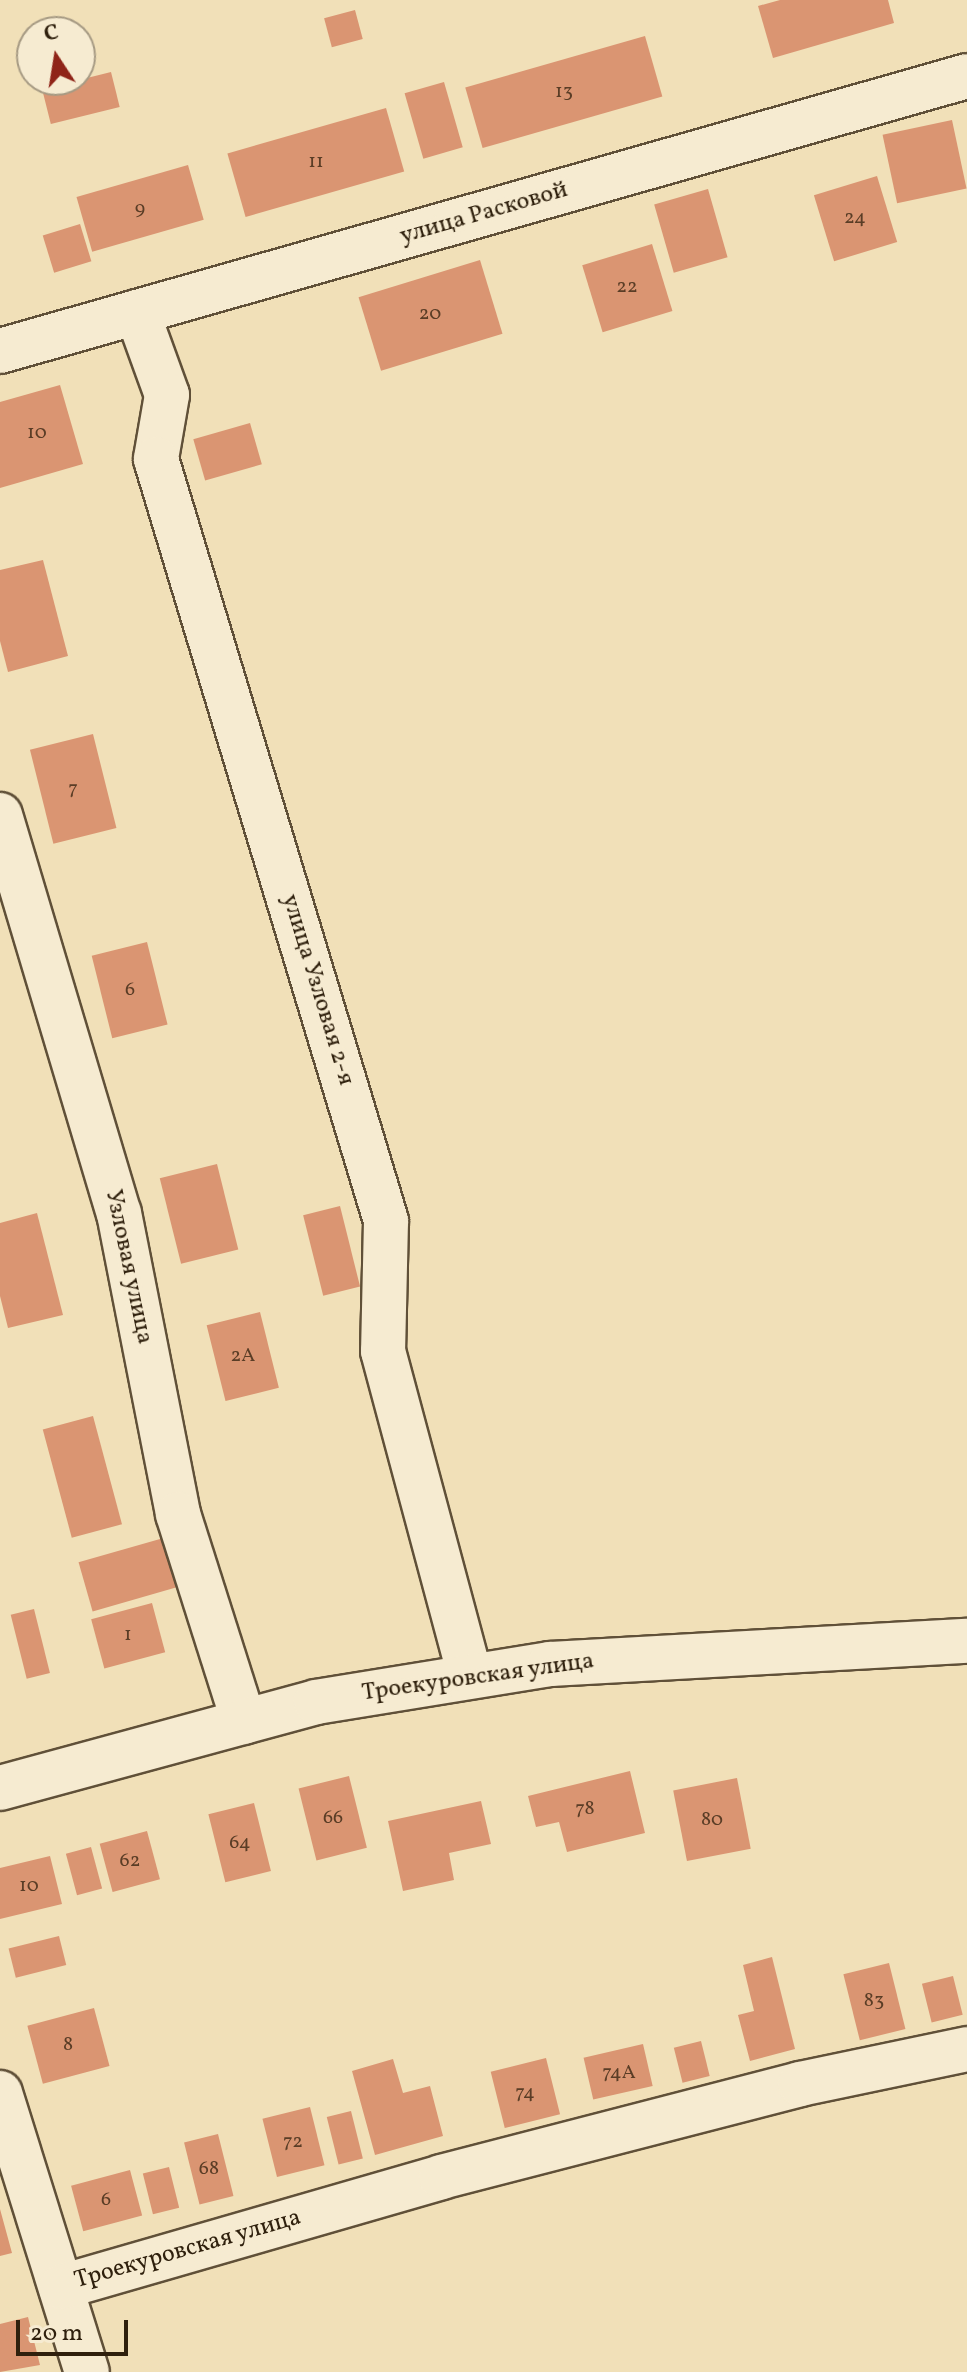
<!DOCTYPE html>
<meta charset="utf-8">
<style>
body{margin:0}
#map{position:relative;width:967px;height:2372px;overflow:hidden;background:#f1e0b8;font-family:Vollkorn,serif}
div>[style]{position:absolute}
.building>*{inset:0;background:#da9572;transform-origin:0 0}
.roads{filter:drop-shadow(2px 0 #605038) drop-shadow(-2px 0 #605038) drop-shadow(0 2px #605038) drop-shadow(0 -2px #605038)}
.street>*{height:44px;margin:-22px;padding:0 22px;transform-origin:22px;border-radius:22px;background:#f6ebd1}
span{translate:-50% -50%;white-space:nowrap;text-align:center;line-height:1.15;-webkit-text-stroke:8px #f6ebd1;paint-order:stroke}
.number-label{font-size:20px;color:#5a3d26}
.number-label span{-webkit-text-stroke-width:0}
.street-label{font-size:24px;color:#2f200d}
.north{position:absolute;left:16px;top:16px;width:80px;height:80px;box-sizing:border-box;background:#f6ebd1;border:2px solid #a69a83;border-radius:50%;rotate:348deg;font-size:22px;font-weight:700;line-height:32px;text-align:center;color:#2f200d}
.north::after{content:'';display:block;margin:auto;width:28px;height:36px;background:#8f2418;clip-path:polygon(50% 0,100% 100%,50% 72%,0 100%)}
.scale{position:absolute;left:16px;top:2320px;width:112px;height:36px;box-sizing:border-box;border:4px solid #2f200d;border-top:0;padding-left:10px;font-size:24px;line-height:28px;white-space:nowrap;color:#2f200d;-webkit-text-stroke:6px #f6ebd1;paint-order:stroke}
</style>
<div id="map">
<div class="building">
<i style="clip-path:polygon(780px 0,888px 0,894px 23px,773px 58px,758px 6px)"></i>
<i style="left:355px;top:10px;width:30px;height:32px;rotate:75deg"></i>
<i style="left:645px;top:36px;width:63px;height:187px;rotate:74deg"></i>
<i style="left:111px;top:72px;width:36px;height:71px;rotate:76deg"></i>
<i style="left:444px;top:82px;width:68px;height:41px;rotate:74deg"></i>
<i style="left:386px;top:108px;width:66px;height:165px;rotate:74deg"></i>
<i style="left:952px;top:120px;width:70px;height:71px;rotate:78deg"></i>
<i style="left:188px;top:165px;width:57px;height:116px;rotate:74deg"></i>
<i style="left:877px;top:176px;width:69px;height:66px;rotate:73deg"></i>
<i style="left:708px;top:189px;width:71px;height:56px;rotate:74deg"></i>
<i style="left:80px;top:224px;width:39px;height:39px;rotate:73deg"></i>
<i style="left:652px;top:244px;width:70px;height:73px;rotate:73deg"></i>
<i style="left:480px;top:260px;width:77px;height:127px;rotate:73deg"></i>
<i style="clip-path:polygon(60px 385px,83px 464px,0 488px,0 402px)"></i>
<i style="left:250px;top:423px;width:43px;height:59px;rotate:74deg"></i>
<i style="clip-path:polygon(43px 560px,68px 656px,8px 672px,0 641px,0 570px)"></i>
<i style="left:93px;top:734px;width:97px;height:65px;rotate:76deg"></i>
<i style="left:147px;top:942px;width:85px;height:57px;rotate:76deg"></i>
<i style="left:217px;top:1164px;width:88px;height:59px;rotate:76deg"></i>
<i style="left:340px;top:1206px;width:83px;height:38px;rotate:76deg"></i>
<i style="clip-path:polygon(37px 1213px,63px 1315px,8px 1328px,0 1296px,0 1223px)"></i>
<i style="left:260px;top:1312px;width:78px;height:55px;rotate:76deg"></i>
<i style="left:93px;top:1416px;width:112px;height:52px;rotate:75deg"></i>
<i style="left:167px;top:1537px;width:51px;height:92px;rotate:74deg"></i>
<i style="left:152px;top:1603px;width:51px;height:63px;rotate:75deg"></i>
<i style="left:34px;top:1609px;width:66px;height:24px;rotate:76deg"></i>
<i style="clip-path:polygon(630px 1771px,645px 1833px,567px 1852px,559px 1822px,536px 1827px,528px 1796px)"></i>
<i style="left:349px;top:1776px;width:74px;height:52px;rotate:76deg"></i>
<i style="left:737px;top:1778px;width:72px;height:65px;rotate:79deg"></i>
<i style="clip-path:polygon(481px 1801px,491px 1844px,449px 1853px,454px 1880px,403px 1891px,388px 1821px)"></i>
<i style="left:254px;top:1803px;width:70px;height:47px;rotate:76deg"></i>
<i style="left:147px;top:1831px;width:50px;height:49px;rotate:75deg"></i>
<i style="left:91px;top:1847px;width:43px;height:26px;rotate:75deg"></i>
<i style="clip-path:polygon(50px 1856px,62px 1904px,0 1919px,0 1868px)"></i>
<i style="left:59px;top:1936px;width:30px;height:52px;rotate:76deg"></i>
<i style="clip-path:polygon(772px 1957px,795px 2049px,750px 2061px,738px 2015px,754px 2011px,743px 1965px)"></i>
<i style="left:889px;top:1963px;width:68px;height:47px;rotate:76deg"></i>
<i style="left:953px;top:1976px;width:40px;height:32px;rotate:76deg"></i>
<i style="left:94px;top:2008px;width:60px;height:69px;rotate:75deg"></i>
<i style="left:701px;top:2041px;width:36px;height:28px;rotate:76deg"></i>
<i style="left:643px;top:2044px;width:43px;height:61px;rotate:77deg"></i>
<i style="left:546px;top:2058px;width:58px;height:57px;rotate:76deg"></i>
<i style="clip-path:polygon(393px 2059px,403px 2093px,430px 2086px,443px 2136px,375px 2155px,352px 2071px)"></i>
<i style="left:310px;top:2107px;width:60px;height:49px;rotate:76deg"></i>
<i style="left:351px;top:2111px;width:49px;height:25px;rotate:76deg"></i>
<i style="left:218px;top:2134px;width:64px;height:35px;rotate:76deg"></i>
<i style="left:169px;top:2167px;width:42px;height:27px;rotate:76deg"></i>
<i style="left:130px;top:2170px;width:47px;height:61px;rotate:75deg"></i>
<i style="clip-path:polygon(0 2209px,12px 2253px,0 2256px)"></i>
<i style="clip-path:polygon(28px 2317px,40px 2365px,0 2372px,0 2324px)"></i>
</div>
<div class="roads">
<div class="street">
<i style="left:137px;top:312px;width:88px;rotate:70.1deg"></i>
<i style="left:167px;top:395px;width:65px;rotate:99.8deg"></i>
<i style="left:156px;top:459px;width:796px;rotate:73.2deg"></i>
<i style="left:386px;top:1221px;width:130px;rotate:91.3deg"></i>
<i style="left:383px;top:1351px;width:336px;rotate:75deg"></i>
<i style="left:0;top:351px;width:1005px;rotate:-15.87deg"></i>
<i style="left:0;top:815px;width:415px;rotate:73.4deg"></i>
<i style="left:119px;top:1213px;width:307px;rotate:78.9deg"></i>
<i style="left:178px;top:1514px;width:218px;rotate:72.4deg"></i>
<i style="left:0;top:1788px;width:327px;rotate:-15.2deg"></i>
<i style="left:316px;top:1702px;width:237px;rotate:-9.2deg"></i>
<i style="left:550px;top:1664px;width:418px;rotate:-3.2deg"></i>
<i style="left:0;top:2093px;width:292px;rotate:72.7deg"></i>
<i style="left:61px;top:2287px;width:396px;rotate:-16.1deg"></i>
<i style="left:441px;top:2177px;width:371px;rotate:-14.5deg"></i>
<i style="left:800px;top:2084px;width:171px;rotate:-11.8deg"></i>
</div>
</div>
<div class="number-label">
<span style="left:564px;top:92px">13</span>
<span style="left:316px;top:162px">11</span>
<span style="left:140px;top:209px">9</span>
<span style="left:855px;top:218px">24</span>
<span style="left:627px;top:287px">22</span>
<span style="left:430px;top:314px">20</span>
<span style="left:37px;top:433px">10</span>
<span style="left:73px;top:789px">7</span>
<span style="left:130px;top:990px">6</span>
<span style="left:243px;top:1356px">2А</span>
<span style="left:128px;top:1635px">1</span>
<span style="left:585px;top:1809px">78</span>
<span style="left:333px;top:1818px">66</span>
<span style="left:712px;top:1820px">80</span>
<span style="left:240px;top:1843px">64</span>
<span style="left:130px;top:1861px">62</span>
<span style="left:29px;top:1886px">10</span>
<span style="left:874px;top:2001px">83</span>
<span style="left:68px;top:2045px">8</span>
<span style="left:619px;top:2073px">74А</span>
<span style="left:525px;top:2093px">74</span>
<span style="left:293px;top:2142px">72</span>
<span style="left:209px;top:2169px">68</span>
<span style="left:106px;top:2200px">6</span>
</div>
<div class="street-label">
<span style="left:484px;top:214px;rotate:-16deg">улица Расковой</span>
<span style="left:317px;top:990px;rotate:73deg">улица Узловая 2-я</span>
<span style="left:128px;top:1267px;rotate:78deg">Узловая улица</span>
<span style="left:478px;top:1678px;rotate:-8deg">Троекуровская улица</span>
<span style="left:188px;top:2250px;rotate:-16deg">Троекуровская улица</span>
</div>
<div class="north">С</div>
<div class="scale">20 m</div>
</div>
